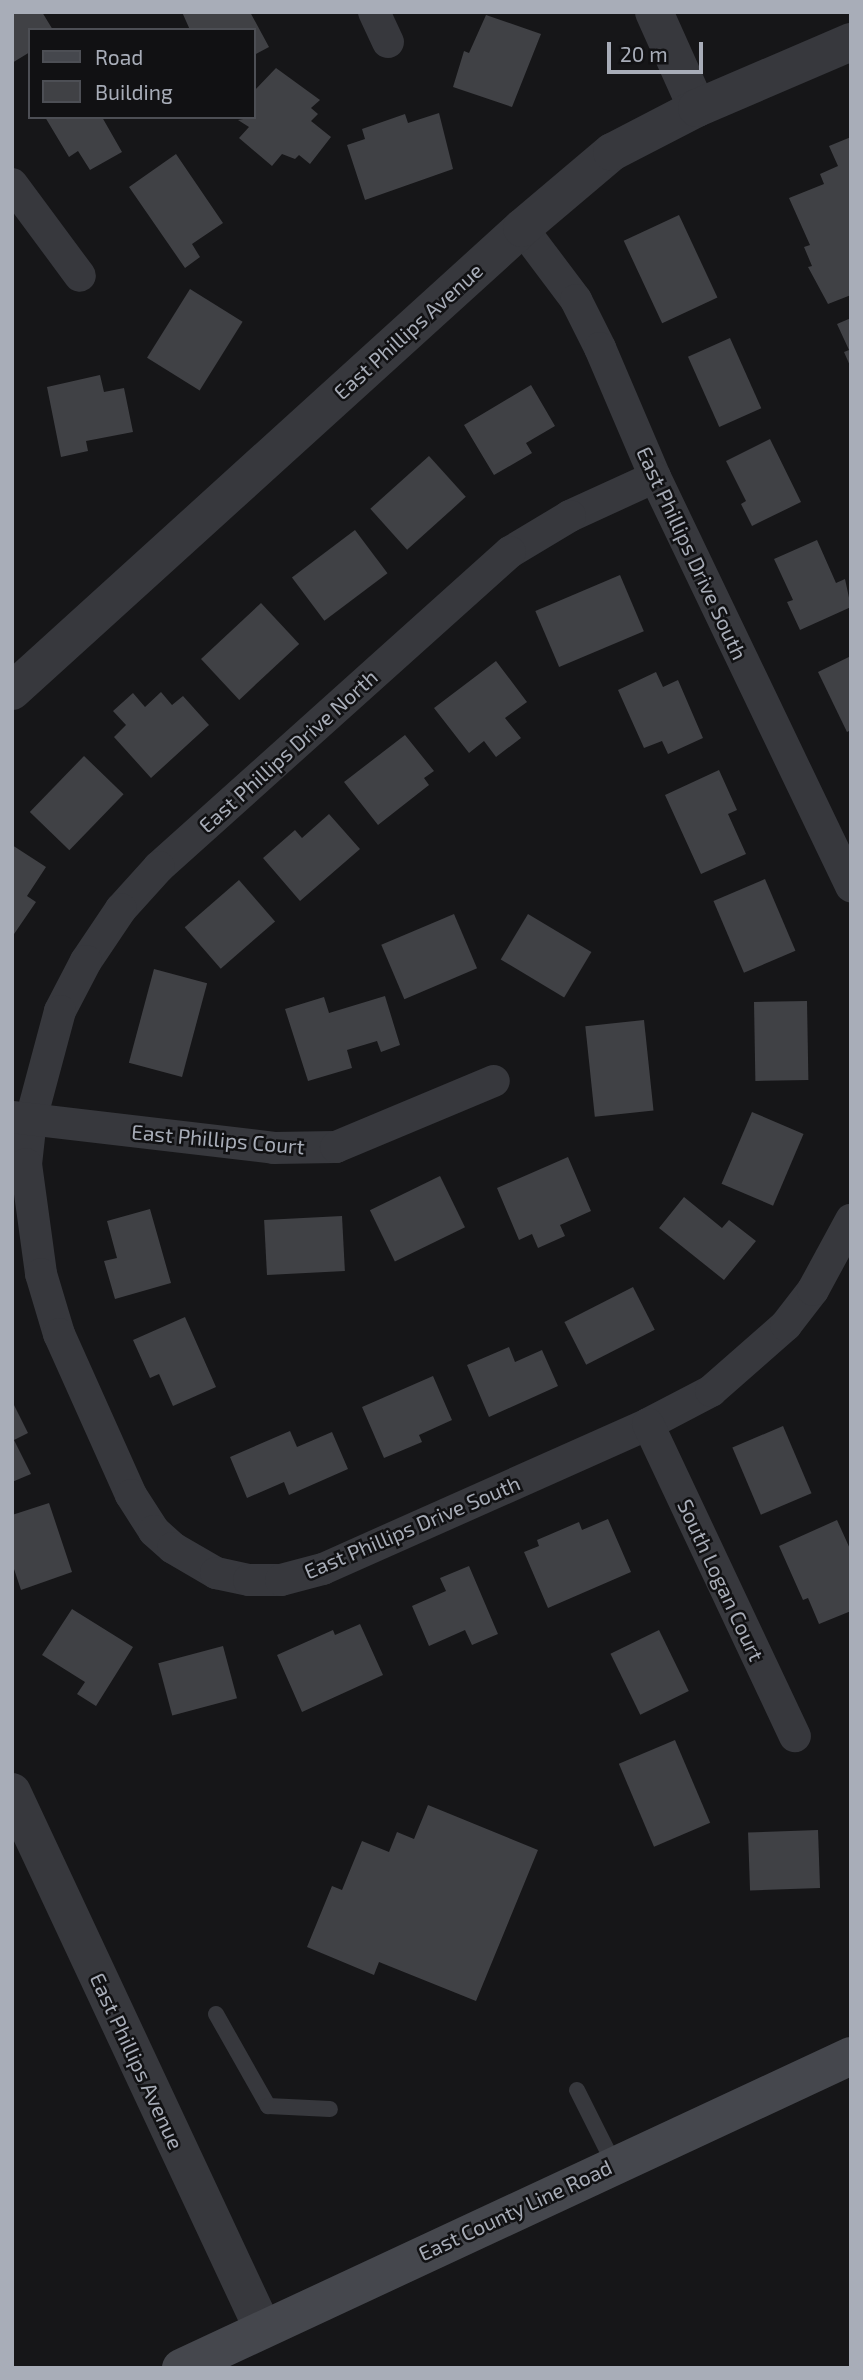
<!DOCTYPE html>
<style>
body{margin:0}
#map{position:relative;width:863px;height:2380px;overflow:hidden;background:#161618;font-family:"Exo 2",sans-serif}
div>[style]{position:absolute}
.building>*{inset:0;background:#404145;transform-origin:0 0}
.service>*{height:16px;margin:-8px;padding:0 8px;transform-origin:8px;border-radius:8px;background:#37383d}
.minor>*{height:32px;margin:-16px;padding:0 16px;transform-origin:16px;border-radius:16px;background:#37383d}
.tertiary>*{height:38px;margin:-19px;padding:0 19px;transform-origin:19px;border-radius:19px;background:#37383d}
.secondary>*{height:38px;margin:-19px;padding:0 19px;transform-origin:19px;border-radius:19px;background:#45474d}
span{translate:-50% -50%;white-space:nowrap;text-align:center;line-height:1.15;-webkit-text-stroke:5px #111113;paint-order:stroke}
.street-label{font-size:21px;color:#a8adb8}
.frame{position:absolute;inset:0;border:14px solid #a8adb8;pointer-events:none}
.legend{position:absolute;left:28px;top:28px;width:228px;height:91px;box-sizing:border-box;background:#111113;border:2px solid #4d4f55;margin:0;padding:9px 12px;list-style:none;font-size:21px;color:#a8adb8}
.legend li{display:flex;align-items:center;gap:14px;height:35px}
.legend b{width:35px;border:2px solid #4d4f55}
.scale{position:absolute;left:607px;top:42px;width:96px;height:32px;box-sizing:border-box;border:4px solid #a8adb8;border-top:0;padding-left:9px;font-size:21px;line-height:24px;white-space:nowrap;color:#a8adb8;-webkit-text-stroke:5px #111113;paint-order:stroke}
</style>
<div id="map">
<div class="building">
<i style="clip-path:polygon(12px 12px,42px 12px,53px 30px,30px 30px,30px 52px,12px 63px)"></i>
<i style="clip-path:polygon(182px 12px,250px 12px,269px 47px,254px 55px,254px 30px,190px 30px)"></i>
<i style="clip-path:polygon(486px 15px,541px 34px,512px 107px,453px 87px,464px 51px,469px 53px)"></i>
<i style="clip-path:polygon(276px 68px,320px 100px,311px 108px,318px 114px,311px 121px,331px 137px,310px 164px,299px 155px,295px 159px,282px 154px,272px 166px,239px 138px,249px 127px,238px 120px,254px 117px,254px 91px)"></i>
<i style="clip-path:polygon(439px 113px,453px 169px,365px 200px,347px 145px,365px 139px,362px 129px,405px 114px,408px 123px)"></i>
<i style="clip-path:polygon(45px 117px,102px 117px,122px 152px,90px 170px,78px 151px,69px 157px)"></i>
<i style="clip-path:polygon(851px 137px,851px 295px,828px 304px,808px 267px,812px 266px,804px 247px,810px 245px,789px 198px,824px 184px,820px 174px,838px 166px,829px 146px)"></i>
<i style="clip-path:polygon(176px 154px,223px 223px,192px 244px,200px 257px,185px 268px,129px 187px)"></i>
<i style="left:679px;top:215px;width:91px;height:61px;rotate:65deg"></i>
<i style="left:190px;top:289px;width:62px;height:81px;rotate:32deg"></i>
<i style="clip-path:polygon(851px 318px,851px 368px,844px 352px,849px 350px,837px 324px)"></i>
<i style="left:730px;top:338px;width:77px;height:46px;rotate:66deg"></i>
<i style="clip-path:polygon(100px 375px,104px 392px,124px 388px,133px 432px,86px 441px,88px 451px,61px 457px,47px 387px)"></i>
<i style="clip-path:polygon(531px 385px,555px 426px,526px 443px,532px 453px,494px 475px,464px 425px)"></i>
<i style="clip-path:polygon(770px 439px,801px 502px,752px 526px,741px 504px,746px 501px,726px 461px)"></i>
<i style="left:429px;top:456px;width:55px;height:79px;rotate:48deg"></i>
<i style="left:355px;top:530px;width:54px;height:79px;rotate:53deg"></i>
<i style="clip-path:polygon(817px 540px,836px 583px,845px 579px,851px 607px,800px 630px,787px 602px,793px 600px,774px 559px)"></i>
<i style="left:620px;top:575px;width:61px;height:92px;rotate:67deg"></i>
<i style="left:261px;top:603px;width:56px;height:82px;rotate:47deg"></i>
<i style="clip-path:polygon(851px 656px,851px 730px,847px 732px,818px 672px)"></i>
<i style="clip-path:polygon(496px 661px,527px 702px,505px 718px,521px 738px,496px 757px,484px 741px,469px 753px,434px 708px)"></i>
<i style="clip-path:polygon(656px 672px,663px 687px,678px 680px,703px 738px,668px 754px,662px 741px,644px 748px,618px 690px)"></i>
<i style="clip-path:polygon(161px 692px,172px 705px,183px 696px,209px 725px,151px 778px,114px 737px,126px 725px,113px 711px,133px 693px,145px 707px)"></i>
<i style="clip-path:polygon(405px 735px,434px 771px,424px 778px,429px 785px,378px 825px,344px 782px)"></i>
<i style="left:84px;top:756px;width:55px;height:78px;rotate:44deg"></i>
<i style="clip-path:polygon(719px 770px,737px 810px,728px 814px,746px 854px,701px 874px,665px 795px)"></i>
<i style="clip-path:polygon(329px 814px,360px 849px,300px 901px,263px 858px,295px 830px,302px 838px)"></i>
<i style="clip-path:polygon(12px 845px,46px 867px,27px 896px,36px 902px,12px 937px)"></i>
<i style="left:765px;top:879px;width:78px;height:56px;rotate:67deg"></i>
<i style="left:239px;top:880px;width:55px;height:72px;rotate:49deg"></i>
<i style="left:454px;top:914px;width:59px;height:79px;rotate:67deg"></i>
<i style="left:528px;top:914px;width:74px;height:53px;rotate:31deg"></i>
<i style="left:154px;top:969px;width:55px;height:97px;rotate:15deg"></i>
<i style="clip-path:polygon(385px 996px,400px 1045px,381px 1052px,377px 1041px,347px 1050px,352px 1068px,308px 1081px,285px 1009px,324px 997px,329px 1013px)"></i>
<i style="left:807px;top:1001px;width:79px;height:53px;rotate:89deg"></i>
<i style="left:644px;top:1020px;width:91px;height:59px;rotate:84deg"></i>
<i style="left:752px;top:1112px;width:56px;height:78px;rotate:23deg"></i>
<i style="clip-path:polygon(568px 1157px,591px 1211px,560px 1225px,565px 1236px,538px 1248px,532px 1234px,519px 1240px,497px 1188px)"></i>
<i style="left:440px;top:1176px;width:57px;height:78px;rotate:64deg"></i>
<i style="clip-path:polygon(684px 1197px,722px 1228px,729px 1220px,756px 1241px,724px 1280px,659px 1228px)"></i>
<i style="clip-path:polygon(150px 1209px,171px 1283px,115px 1299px,104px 1261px,117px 1258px,107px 1221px)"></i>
<i style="left:342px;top:1216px;width:55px;height:78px;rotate:87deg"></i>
<i style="left:633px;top:1287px;width:48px;height:77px;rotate:63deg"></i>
<i style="clip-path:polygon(185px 1317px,216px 1387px,173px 1406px,159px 1374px,150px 1378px,133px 1340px)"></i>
<i style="clip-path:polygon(509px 1347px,515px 1362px,542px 1350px,558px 1386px,489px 1417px,467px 1365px)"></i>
<i style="clip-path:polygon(433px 1376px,452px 1420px,419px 1435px,422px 1442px,384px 1458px,362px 1407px)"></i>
<i style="clip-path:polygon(12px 1401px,28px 1433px,14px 1440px,31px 1474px,12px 1482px)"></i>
<i style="left:783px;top:1426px;width:73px;height:55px;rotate:67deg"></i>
<i style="clip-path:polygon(290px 1431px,297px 1447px,332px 1432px,348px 1469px,289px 1495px,284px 1482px,247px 1498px,230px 1457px)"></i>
<i style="clip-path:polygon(49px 1503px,72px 1572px,21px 1590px,12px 1563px,12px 1515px)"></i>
<i style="clip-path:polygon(608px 1519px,631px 1572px,548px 1608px,524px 1552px,539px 1546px,537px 1540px,579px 1522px,582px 1530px)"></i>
<i style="clip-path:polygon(837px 1520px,851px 1551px,851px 1611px,819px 1624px,808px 1598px,803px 1600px,779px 1546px)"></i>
<i style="clip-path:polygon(469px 1566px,498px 1634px,472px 1645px,465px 1630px,429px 1646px,412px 1606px,446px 1591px,440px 1578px)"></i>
<i style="clip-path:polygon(72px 1609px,133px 1647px,96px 1706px,77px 1694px,85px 1682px,42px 1655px)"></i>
<i style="clip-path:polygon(360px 1624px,383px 1675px,302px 1712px,277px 1655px,333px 1630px,335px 1635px)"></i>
<i style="left:659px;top:1630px;width:68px;height:54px;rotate:64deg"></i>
<i style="left:223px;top:1646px;width:54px;height:67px;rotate:75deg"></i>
<i style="left:675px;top:1740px;width:90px;height:61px;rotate:67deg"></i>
<i style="clip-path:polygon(428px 1805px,538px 1850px,476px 2001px,379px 1962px,374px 1975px,307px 1947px,332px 1886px,342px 1890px,362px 1841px,389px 1852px,397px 1832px,414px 1839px)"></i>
<i style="left:818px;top:1830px;width:58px;height:70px;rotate:88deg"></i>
</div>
<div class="service">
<i style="left:216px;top:2014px;width:106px;rotate:60.5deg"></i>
<i style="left:268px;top:2106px;width:62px;rotate:2.8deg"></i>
<i style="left:577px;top:2090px;width:83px;rotate:63.4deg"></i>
</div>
<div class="minor">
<i style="left:374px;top:12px;width:33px;rotate:65deg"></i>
<i style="left:12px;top:184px;width:114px;rotate:53.5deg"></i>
<i style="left:522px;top:228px;width:90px;rotate:53.1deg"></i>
<i style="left:576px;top:300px;width:54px;rotate:63.4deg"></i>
<i style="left:600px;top:348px;width:140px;rotate:66.9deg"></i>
<i style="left:655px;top:477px;width:454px;rotate:64.4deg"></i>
<i style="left:655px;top:477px;width:94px;rotate:155.4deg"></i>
<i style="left:570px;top:516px;width:70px;rotate:149deg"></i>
<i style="left:510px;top:552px;width:472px;rotate:138.1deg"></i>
<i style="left:159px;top:867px;width:57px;rotate:132.1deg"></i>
<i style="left:121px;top:909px;width:63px;rotate:123.9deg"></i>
<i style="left:86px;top:961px;width:56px;rotate:117.5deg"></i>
<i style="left:60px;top:1011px;width:112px;rotate:105deg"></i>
<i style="left:31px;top:1119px;width:45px;rotate:96.3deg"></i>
<i style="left:26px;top:1164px;width:111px;rotate:82.2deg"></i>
<i style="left:41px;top:1274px;width:63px;rotate:73.3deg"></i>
<i style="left:59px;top:1334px;width:176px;rotate:65.9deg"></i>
<i style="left:131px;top:1495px;width:43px;rotate:57.4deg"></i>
<i style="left:154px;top:1531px;width:25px;rotate:42deg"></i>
<i style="left:173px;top:1548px;width:50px;rotate:30.2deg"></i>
<i style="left:216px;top:1573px;width:34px;rotate:12deg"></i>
<i style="left:249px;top:1580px;width:32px"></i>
<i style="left:281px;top:1580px;width:43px;rotate:-14.7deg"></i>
<i style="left:323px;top:1569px;width:356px;rotate:-24deg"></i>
<i style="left:648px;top:1424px;width:71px;rotate:-27.6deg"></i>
<i style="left:711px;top:1391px;width:100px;rotate:-41.3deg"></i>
<i style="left:786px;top:1325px;width:44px;rotate:-52.4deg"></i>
<i style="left:813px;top:1290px;width:80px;rotate:-61.5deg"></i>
<i style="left:12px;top:1117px;width:264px;rotate:6.7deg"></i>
<i style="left:274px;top:1148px;width:62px;rotate:-0.9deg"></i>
<i style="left:336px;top:1147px;width:171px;rotate:-22.7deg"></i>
<i style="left:648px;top:1424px;width:345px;rotate:64.8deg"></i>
</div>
<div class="tertiary">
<i style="left:654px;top:12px;width:105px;rotate:65.9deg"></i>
<i style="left:12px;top:691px;width:689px;rotate:-42.23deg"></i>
<i style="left:522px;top:228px;width:118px;rotate:-40.2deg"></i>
<i style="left:612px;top:152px;width:96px;rotate:-27.4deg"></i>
<i style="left:697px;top:108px;width:168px;rotate:-23.2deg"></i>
<i style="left:12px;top:1792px;width:593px;rotate:64.95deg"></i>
</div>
<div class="secondary">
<i style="left:181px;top:2368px;width:739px;rotate:-24.97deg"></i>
</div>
<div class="street-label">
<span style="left:408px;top:331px;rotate:-42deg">East Phillips Avenue</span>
<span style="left:692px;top:553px;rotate:65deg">East Phillips Drive South</span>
<span style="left:288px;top:751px;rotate:-42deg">East Phillips Drive North</span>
<span style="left:218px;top:1139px;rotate:5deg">East Phillips Court</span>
<span style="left:412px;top:1527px;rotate:-23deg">East Phillips Drive South</span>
<span style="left:721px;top:1580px;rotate:65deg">South Logan Court</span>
<span style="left:137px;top:2061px;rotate:65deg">East Phillips Avenue</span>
<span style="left:515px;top:2210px;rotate:-25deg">East County Line Road</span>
</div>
<div class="frame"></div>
<ul class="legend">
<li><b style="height:9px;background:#45474d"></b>Road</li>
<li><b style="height:19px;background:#404145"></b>Building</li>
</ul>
<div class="scale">20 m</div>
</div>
